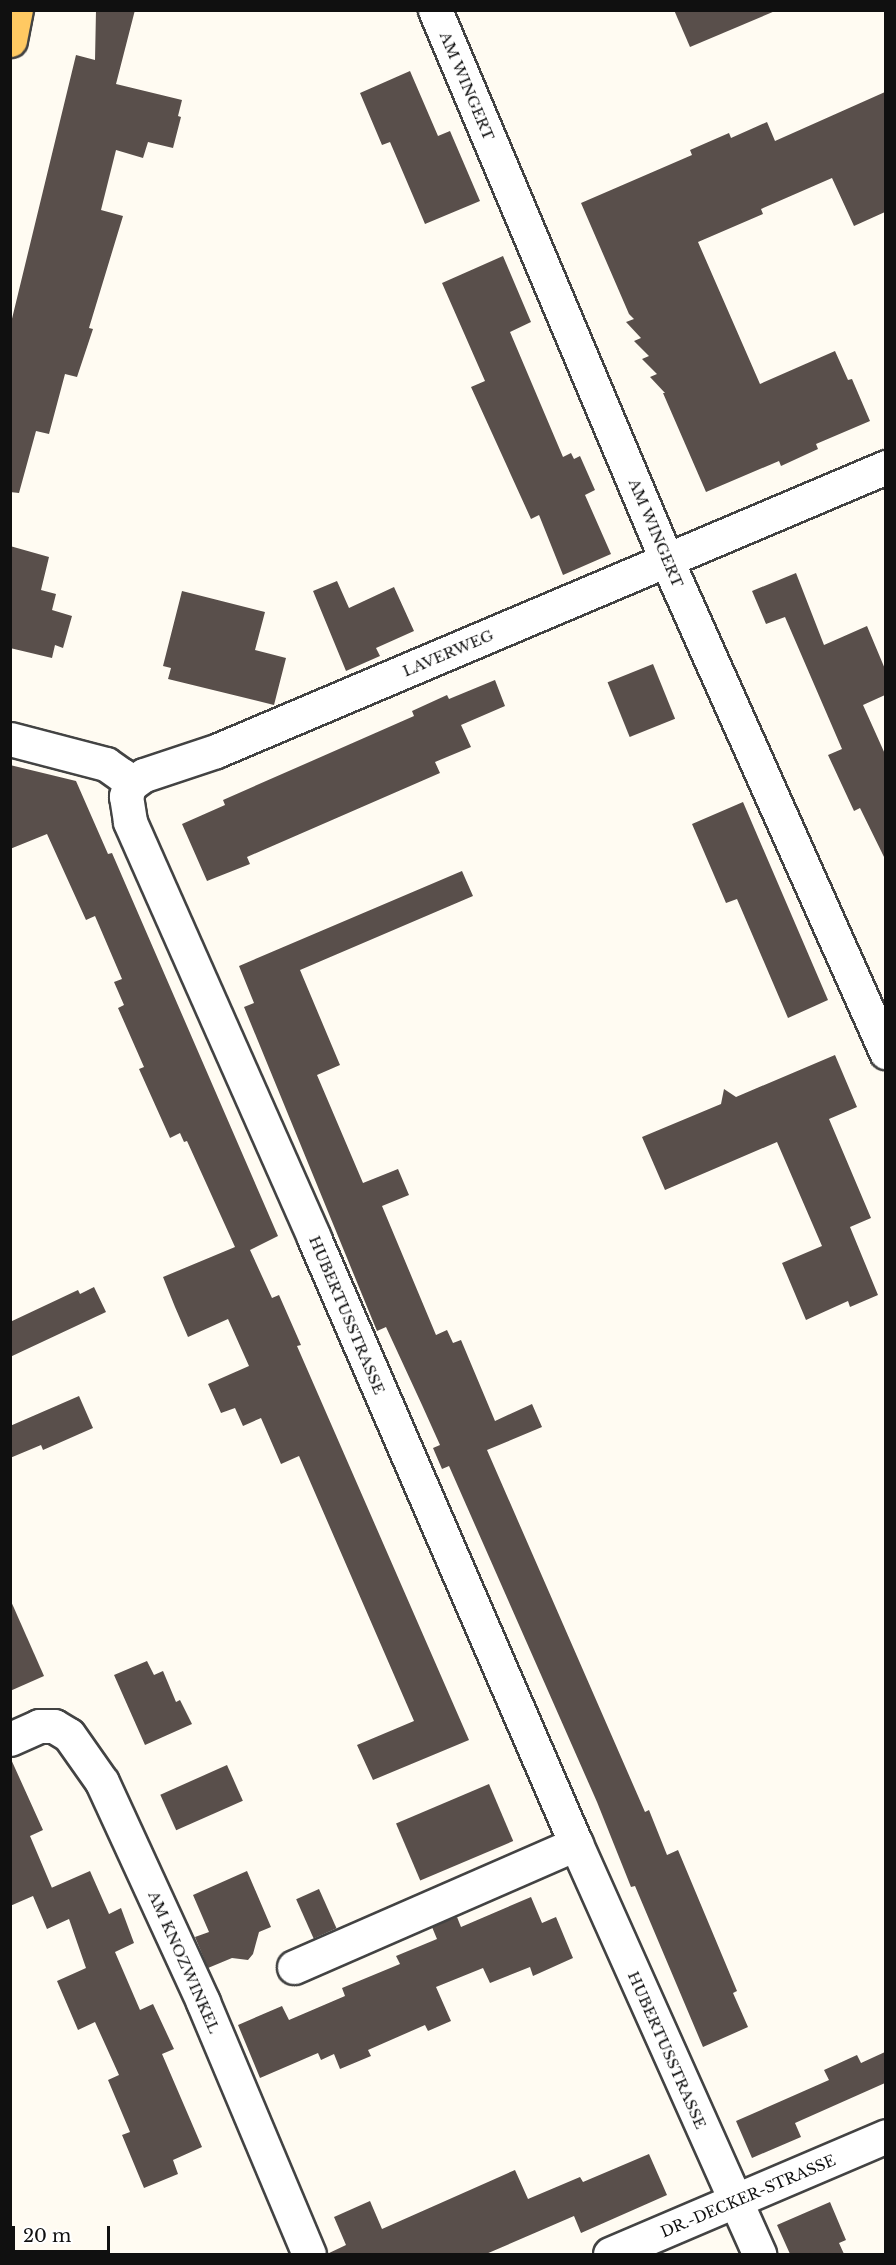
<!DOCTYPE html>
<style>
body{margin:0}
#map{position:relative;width:896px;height:2265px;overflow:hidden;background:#fffbf2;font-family:"Libre Baskerville",serif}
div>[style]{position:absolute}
.building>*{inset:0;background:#594f4b;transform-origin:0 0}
.roads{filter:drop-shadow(2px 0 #434343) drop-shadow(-2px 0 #434343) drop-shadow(0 2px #434343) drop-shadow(0 -2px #434343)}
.minor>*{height:33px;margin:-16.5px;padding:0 16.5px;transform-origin:16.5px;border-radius:16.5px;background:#fff}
.major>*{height:33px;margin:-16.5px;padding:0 16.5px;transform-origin:16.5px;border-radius:16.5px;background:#ffc962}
span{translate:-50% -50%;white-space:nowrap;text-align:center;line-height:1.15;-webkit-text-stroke:6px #fff;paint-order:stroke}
.street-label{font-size:15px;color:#101010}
.frame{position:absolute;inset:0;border:12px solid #101010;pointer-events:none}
.scale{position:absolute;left:12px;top:2226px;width:98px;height:27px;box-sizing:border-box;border:3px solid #101010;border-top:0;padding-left:8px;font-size:18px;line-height:21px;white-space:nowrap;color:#101010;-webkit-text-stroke:4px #fff;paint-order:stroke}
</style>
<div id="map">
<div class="building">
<i style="clip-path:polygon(96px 10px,135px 10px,116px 84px,182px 100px,178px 116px,181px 117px,173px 148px,148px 142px,143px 158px,116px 150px,101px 210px,123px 216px,89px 328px,93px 329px,77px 377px,65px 374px,49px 434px,36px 431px,19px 493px,10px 492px,10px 327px,76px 55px,95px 60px)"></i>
<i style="clip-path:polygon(674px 10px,775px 10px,775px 11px,690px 47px)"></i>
<i style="clip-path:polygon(410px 71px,438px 136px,450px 131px,480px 201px,425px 224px,390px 142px,382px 145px,360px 93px)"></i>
<i style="clip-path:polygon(885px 92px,885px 212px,854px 226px,832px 178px,761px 209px,763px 214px,698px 242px,760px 384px,835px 351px,848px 380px,852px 379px,870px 421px,816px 444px,818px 449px,781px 466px,779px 461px,706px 492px,663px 393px,665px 393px,650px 377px,657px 374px,642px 359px,649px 356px,634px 341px,641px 338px,626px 322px,634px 319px,629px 314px,581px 203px,692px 155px,690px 150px,729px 133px,731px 138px,767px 122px,775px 141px)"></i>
<i style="clip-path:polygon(503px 256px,531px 322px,510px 332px,563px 457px,571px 453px,574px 459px,580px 456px,595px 490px,585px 495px,611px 554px,563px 575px,539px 515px,531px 519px,471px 387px,485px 381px,442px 283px)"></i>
<i style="clip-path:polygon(10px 546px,49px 557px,41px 590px,56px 594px,52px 610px,72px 616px,63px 648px,55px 645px,52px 658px,10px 648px)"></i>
<i style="clip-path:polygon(796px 573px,824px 645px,867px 626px,885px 669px,885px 695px,863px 705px,885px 754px,885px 859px,860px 808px,854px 811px,828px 755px,842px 749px,785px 617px,766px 624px,752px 591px)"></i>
<i style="clip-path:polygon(337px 581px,349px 608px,394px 587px,414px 631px,376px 648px,380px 656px,346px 671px,313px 591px)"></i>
<i style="clip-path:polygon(182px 591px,265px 612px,255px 650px,286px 658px,274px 705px,168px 679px,171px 668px,163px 666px)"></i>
<i style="left:653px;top:664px;width:59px;height:49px;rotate:68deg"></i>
<i style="clip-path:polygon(495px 680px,505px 706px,461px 725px,471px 747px,435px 762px,440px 773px,247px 857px,250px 864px,207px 881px,182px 824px,225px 805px,223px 800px,414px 716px,412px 711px,447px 695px,449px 699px)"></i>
<i style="clip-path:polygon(10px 765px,76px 781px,108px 854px,112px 853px,278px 1236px,250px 1250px,272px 1298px,279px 1295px,301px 1345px,297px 1346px,469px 1740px,373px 1780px,357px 1745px,414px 1721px,299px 1456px,281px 1464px,261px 1418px,243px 1426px,235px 1408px,221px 1413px,208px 1384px,249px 1366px,228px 1319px,188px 1337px,175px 1307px,163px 1277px,235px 1247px,187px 1141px,184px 1142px,180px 1133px,170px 1138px,139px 1069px,144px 1067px,118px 1008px,124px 1005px,114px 982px,122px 979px,95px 916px,86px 920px,47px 834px,10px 849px)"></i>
<i style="clip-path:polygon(743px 802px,828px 1000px,788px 1018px,737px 899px,726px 903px,692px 824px)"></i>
<i style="clip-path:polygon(462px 871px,473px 896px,300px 970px,340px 1065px,317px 1075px,363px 1183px,398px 1169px,409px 1195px,382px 1206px,436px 1335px,447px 1330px,453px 1343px,461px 1340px,495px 1421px,532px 1404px,542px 1427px,487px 1450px,645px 1812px,649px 1810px,667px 1855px,678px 1850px,737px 1991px,733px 1993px,748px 2027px,703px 2047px,635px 1886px,631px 1887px,597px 1802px,449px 1466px,442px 1469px,433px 1448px,440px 1445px,422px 1405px,386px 1327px,377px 1331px,244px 1007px,254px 1003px,239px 966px)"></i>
<i style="clip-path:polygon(835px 1055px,857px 1107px,829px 1119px,871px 1218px,850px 1227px,878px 1295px,850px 1307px,848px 1301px,806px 1320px,782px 1263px,822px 1246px,777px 1142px,665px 1190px,642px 1137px,721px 1104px,724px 1089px,736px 1097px)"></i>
<i style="clip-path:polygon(94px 1287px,106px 1312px,10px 1357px,10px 1322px,78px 1290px,80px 1294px)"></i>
<i style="clip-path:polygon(79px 1396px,93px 1428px,43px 1450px,41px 1445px,10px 1458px,10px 1426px)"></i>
<i style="clip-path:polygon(10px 1599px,44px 1676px,10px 1691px)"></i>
<i style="clip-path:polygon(147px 1661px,154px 1675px,163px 1671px,176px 1702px,180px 1700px,192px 1724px,145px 1745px,114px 1675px)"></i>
<i style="clip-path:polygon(10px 1757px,43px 1830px,30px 1836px,52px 1888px,42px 1892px,90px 1871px,109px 1914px,121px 1908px,134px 1943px,115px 1952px,140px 2010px,153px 2004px,174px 2049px,162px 2054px,202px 2147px,173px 2160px,178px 2174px,144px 2188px,122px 2135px,130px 2132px,108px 2080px,119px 2075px,95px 2022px,78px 2030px,57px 1981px,86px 1968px,69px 1919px,47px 1929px,33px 1896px,10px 1906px)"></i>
<i style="left:227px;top:1765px;width:39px;height:73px;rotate:66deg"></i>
<i style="left:489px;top:1784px;width:62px;height:101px;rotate:67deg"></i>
<i style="clip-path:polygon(247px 1871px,271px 1927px,259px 1932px,253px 1954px,248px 1960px,232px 1958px,208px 1968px,195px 1937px,209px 1932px,193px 1895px)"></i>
<i style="left:319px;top:1889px;width:43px;height:25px;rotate:66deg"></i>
<i style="clip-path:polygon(531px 1897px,542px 1923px,556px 1917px,573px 1958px,533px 1976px,530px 1967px,490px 1983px,483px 1968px,436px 1987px,451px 2021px,428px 2031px,425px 2025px,368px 2050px,371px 2056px,340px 2069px,334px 2054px,321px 2060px,318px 2053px,260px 2078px,238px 2025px,282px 2006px,289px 2020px,345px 1996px,342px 1988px,400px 1964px,396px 1956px,437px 1939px,432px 1927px,457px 1917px,461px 1927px)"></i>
<i style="clip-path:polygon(885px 2052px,885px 2083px,795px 2123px,801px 2137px,752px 2158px,736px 2121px,829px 2080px,824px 2070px,857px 2055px,861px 2063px)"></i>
<i style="clip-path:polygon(649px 2154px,667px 2195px,581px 2233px,574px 2216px,486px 2254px,327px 2254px,346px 2245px,334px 2217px,370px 2201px,382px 2229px,515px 2170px,528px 2199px,580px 2177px,583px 2182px)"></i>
<i style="clip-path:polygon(830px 2202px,846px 2240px,839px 2243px,844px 2254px,790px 2254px,777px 2225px)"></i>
</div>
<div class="roads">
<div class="minor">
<i style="left:435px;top:10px;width:598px;rotate:67.17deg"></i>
<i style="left:667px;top:561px;width:538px;rotate:65.96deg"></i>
<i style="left:10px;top:739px;width:99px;rotate:14.6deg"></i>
<i style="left:106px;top:764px;width:19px;rotate:35deg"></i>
<i style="left:122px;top:775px;width:13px;rotate:51deg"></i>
<i style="left:130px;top:785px;width:17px;rotate:-36deg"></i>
<i style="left:144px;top:775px;width:76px;rotate:-18.4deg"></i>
<i style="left:216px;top:751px;width:728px;rotate:-22.97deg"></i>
<i style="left:130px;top:785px;width:12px;rotate:110deg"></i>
<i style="left:126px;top:796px;width:26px;rotate:81deg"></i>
<i style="left:130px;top:822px;width:455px;rotate:66.1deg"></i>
<i style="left:314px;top:1238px;width:660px;rotate:66.62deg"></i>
<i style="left:576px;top:1844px;width:449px;rotate:65.9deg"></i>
<i style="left:10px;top:1739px;width:32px;rotate:-24deg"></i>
<i style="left:39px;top:1726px;width:15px"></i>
<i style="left:54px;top:1726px;width:17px;rotate:31deg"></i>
<i style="left:69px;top:1735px;width:57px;rotate:54.9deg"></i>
<i style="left:102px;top:1782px;width:242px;rotate:65.3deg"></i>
<i style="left:203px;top:2002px;width:273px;rotate:67.2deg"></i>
<i style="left:294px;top:1967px;width:308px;rotate:-23.6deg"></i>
<i style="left:610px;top:2254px;width:300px;rotate:-23.1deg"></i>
</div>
<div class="major">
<i style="left:10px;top:40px;width:31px;rotate:-79deg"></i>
</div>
</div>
<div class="street-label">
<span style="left:467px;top:86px;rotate:67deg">AM WINGERT</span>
<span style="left:656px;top:533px;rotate:67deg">AM WINGERT</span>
<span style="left:448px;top:653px;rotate:-23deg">LAVERWEG</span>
<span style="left:347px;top:1315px;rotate:67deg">HUBERTUSSTRASSE</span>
<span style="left:184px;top:1962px;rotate:66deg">AM KNOZWINKEL</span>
<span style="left:667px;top:2050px;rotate:66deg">HUBERTUSSTRASSE</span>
<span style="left:748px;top:2196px;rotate:-23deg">DR.-DECKER-STRASSE</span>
</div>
<div class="frame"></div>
<div class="scale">20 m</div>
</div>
